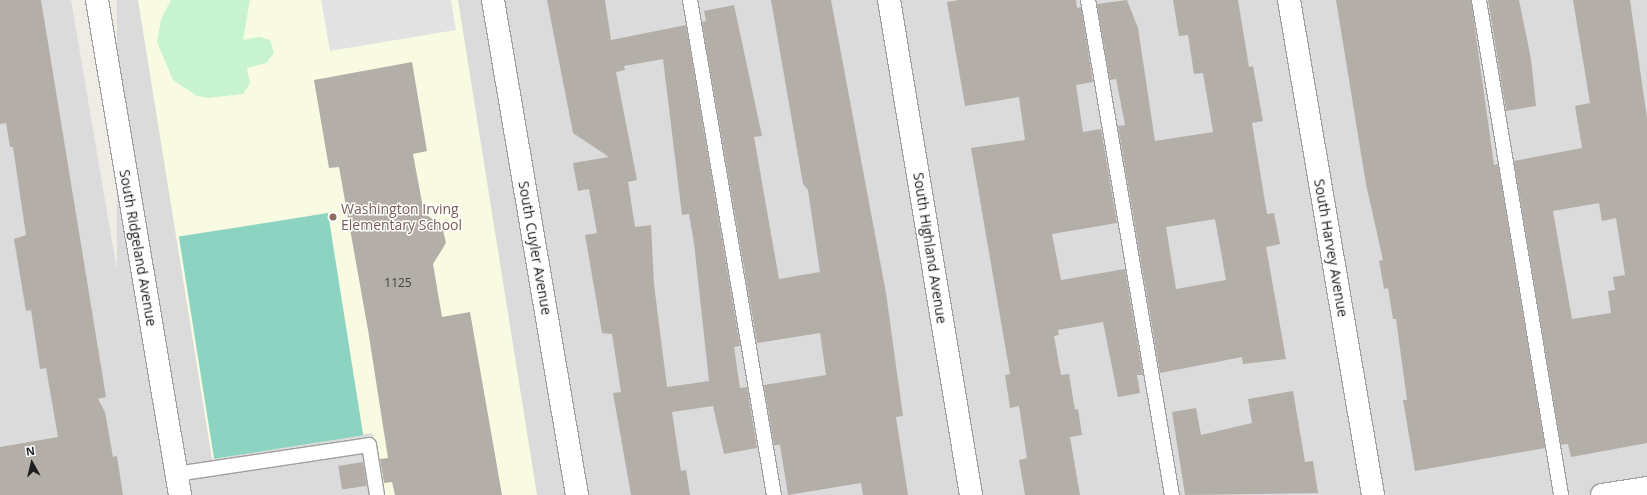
<!DOCTYPE html>
<style>
body{margin:0}
#map{position:relative;width:1647px;height:495px;overflow:hidden;background:#eeece5;font-family:"Open Sans",sans-serif}
div>[style]{position:absolute}
.residential>*{inset:0;background:#dcdbdb;transform-origin:0 0}
.education>*{inset:0;background:#f8fbe1}
.park>*{inset:0;background:#c7f3d0}
.pitch>*{inset:0;background:#8cd4c1;transform-origin:0 0}
.parking>*{inset:0;background:#e2e2e2}
.building>*{inset:0;background:#b3aea8;transform-origin:0 0}
.roads{filter:drop-shadow(1px 0 #9f9f9f) drop-shadow(-1px 0 #9f9f9f) drop-shadow(0 1px #9f9f9f) drop-shadow(0 -1px #9f9f9f)}
.service>*{height:14px;margin:-7px;padding:0 7px;transform-origin:7px;border-radius:7px;background:#fff}
.minor>*{height:22px;margin:-11px;padding:0 11px;transform-origin:11px;border-radius:11px;background:#fff}
.tertiary>*{height:22px;margin:-11px;padding:0 11px;transform-origin:11px;border-radius:11px;background:#fff}
.dots>*{width:11px;height:11px;translate:-50% -50%;box-sizing:border-box;border:2px solid #fff;border-radius:50%}
span{translate:-50% -50%;white-space:nowrap;text-align:center;line-height:1.15;-webkit-text-stroke:3px #fff;paint-order:stroke}
.number-label{font-size:12px;color:#434240}
.number-label span{-webkit-text-stroke-width:0}
.education-label{font-size:14px;color:#785e54}
.left{translate:0 -50%;text-align:left}
.street-label{font-size:14px;color:#1e1e1e}
.north{position:absolute;left:12px;top:443px;width:40px;height:40px;-webkit-text-stroke:3px #fff;paint-order:stroke;rotate:352deg;font-size:11px;font-weight:700;line-height:16px;text-align:center;color:#1e1e1e}
.north::after{content:'';display:block;margin:auto;width:14px;height:18px;background:#1e1e1e;clip-path:polygon(50% 0,100% 100%,50% 72%,0 100%)}
</style>
<div id="map">
<div class="residential">
<i style="clip-path:polygon(0 0,71px 0,155px 495px,0 495px)"></i>
<i style="left:117px;top:0;width:1530px;height:502px"></i>
</div>
<div class="education">
<i style="clip-path:polygon(138px 0,458px 0,537px 495px,382px 495px,372px 433px,212px 459px)"></i>
</div>
<div class="park">
<i style="clip-path:polygon(171px 0,250px 0,243px 40px,259px 37px,270px 40px,274px 53px,266px 63px,247px 68px,250px 83px,243px 94px,208px 98px,197px 96px,173px 80px,157px 42px,161px 19px)"></i>
</div>
<div class="pitch">
<i style="left:328px;top:213px;width:225px;height:151px;rotate:81deg"></i>
</div>
<div class="parking">
<i style="clip-path:polygon(321px 0,451px 0,456px 30px,330px 51px)"></i>
</div>
<div class="building">
<i style="clip-path:polygon(0 0,41px 0,106px 397px,98px 399px,105px 412px,113px 457px,117px 456px,123px 495px,0 495px,0 447px,58px 437px,46px 368px,40px 369px,31px 310px,26px 311px,14px 239px,26px 235px,13px 147px,10px 147px,6px 123px,0 124px)"></i>
<i style="clip-path:polygon(evenodd,547px 0,605px 0,611px 40px,686px 25px,740px 346px,734px 347px,740px 388px,747px 387px,757px 448px,724px 454px,713px 406px,672px 412px,681px 471px,686px 470px,690px 495px,631px 495px,613px 393px,621px 392px,612px 334px,602px 333px,585px 235px,597px 233px,589px 189px,578px 191px,573px 163px,609px 157px,573px 133px,547px 0,663px 59px,682px 215px,689px 214px,694px 243px,709px 381px,667px 387px,654px 284px,651px 225px,635px 227px,628px 182px,637px 180px,616px 72px,625px 70px,624px 66px,663px 59px)"></i>
<i style="clip-path:polygon(771px 0,831px 0,886px 293px,903px 416px,896px 417px,908px 495px,863px 495px,861px 483px,788px 495px,780px 445px,774px 445px,764px 385px,826px 375px,820px 333px,757px 343px,702px 22px,706px 21px,704px 11px,734px 5px,762px 136px,754px 137px,779px 279px,820px 272px,808px 190px,803px 184px)"></i>
<i style="clip-path:polygon(959px 0,1076px 0,1077px 8px,1081px 7px,1093px 82px,1076px 85px,1083px 132px,1101px 129px,1117px 223px,1052px 234px,1061px 280px,1125px 269px,1143px 375px,1137px 375px,1140px 393px,1118px 397px,1103px 322px,1058px 330px,1059px 335px,1054px 336px,1061px 375px,1069px 374px,1075px 410px,1078px 409px,1082px 435px,1070px 437px,1080px 495px,1025px 495px,1019px 460px,1027px 458px,1019px 406px,1010px 408px,1005px 375px,1010px 374px,971px 148px,1025px 140px,1019px 97px,965px 106px,947px 2px)"></i>
<i style="clip-path:polygon(evenodd,1127px 0,1138px 28px,1155px 141px,1213px 132px,1203px 73px,1194px 74px,1188px 35px,1179px 36px,1173px 0,1238px 0,1249px 67px,1253px 66px,1263px 121px,1252px 123px,1267px 214px,1274px 213px,1280px 244px,1266px 247px,1286px 359px,1243px 364px,1242px 357px,1160px 373px,1118px 126px,1125px 125px,1116px 79px,1110px 80px,1097px 4px,1127px 0,1215px 219px,1226px 280px,1176px 289px,1166px 227px,1215px 219px)"></i>
<i style="clip-path:polygon(1336px 0,1471px 0,1494px 165px,1498px 164px,1545px 448px,1415px 471px,1403px 400px,1407px 400px,1396px 319px,1393px 319px,1388px 288px,1384px 289px,1379px 261px,1383px 260px,1366px 184px)"></i>
<i style="clip-path:polygon(1488px 0,1519px 0,1531px 59px,1536px 106px,1506px 111px)"></i>
<i style="clip-path:polygon(evenodd,1573px 0,1630px 0,1647px 118px,1647px 443px,1571px 457px,1568px 444px,1561px 445px,1514px 161px,1582px 148px,1575px 106px,1590px 103px,1573px 0,1599px 203px,1602px 221px,1616px 218px,1625px 275px,1613px 277px,1615px 290px,1608px 291px,1611px 313px,1572px 319px,1553px 211px,1599px 203px)"></i>
<i style="clip-path:polygon(412px 62px,427px 151px,413px 154px,424px 213px,442px 226px,446px 243px,433px 264px,442px 317px,470px 312px,502px 495px,395px 495px,392px 482px,384px 483px,380px 459px,388px 458px,368px 330px,339px 167px,329px 168px,314px 80px)"></i>
<i style="clip-path:polygon(1293px 391px,1305px 462px,1313px 461px,1318px 493px,1185px 495px,1172px 412px,1196px 408px,1201px 435px,1252px 423px,1248px 399px)"></i>
<i style="left:363px;top:462px;width:24px;height:25px;rotate:81deg"></i>
</div>
<div class="roads">
<div class="service">
<i style="left:690px;top:0;width:502px;rotate:80.37deg"></i>
<i style="left:1088px;top:0;width:502px;rotate:80.37deg"></i>
<i style="left:1479px;top:0;width:502px;rotate:80.59deg"></i>
<i style="left:176px;top:474px;width:195px;rotate:-8.5deg"></i>
<i style="left:369px;top:445px;width:51px;rotate:80.9deg"></i>
</div>
<div class="minor">
<i style="left:493px;top:0;width:502px;rotate:80.37deg"></i>
<i style="left:889px;top:0;width:502px;rotate:80.59deg"></i>
<i style="left:1289px;top:0;width:502px;rotate:80.37deg"></i>
<i style="left:1602px;top:495px;width:46px;rotate:-8.8deg"></i>
</div>
<div class="tertiary">
<i style="left:97px;top:0;width:502px;rotate:80.48deg"></i>
</div>
</div>
<div class="dots">
<i style="left:333px;top:217px;background:#8d6e63"></i>
</div>
<div class="number-label">
<span style="left:398px;top:283px">1125</span>
</div>
<div class="education-label">
<span class="left" style="left:341px;top:217px">Washington Irving<br>Elementary School</span>
</div>
<div class="street-label">
<span style="left:138px;top:248px;rotate:80deg">South Ridgeland Avenue</span>
<span style="left:535px;top:248px;rotate:80deg">South Cuyler Avenue</span>
<span style="left:930px;top:248px;rotate:81deg">South Highland Avenue</span>
<span style="left:1331px;top:248px;rotate:80deg">South Harvey Avenue</span>
</div>
<div class="north">N</div>
</div>
